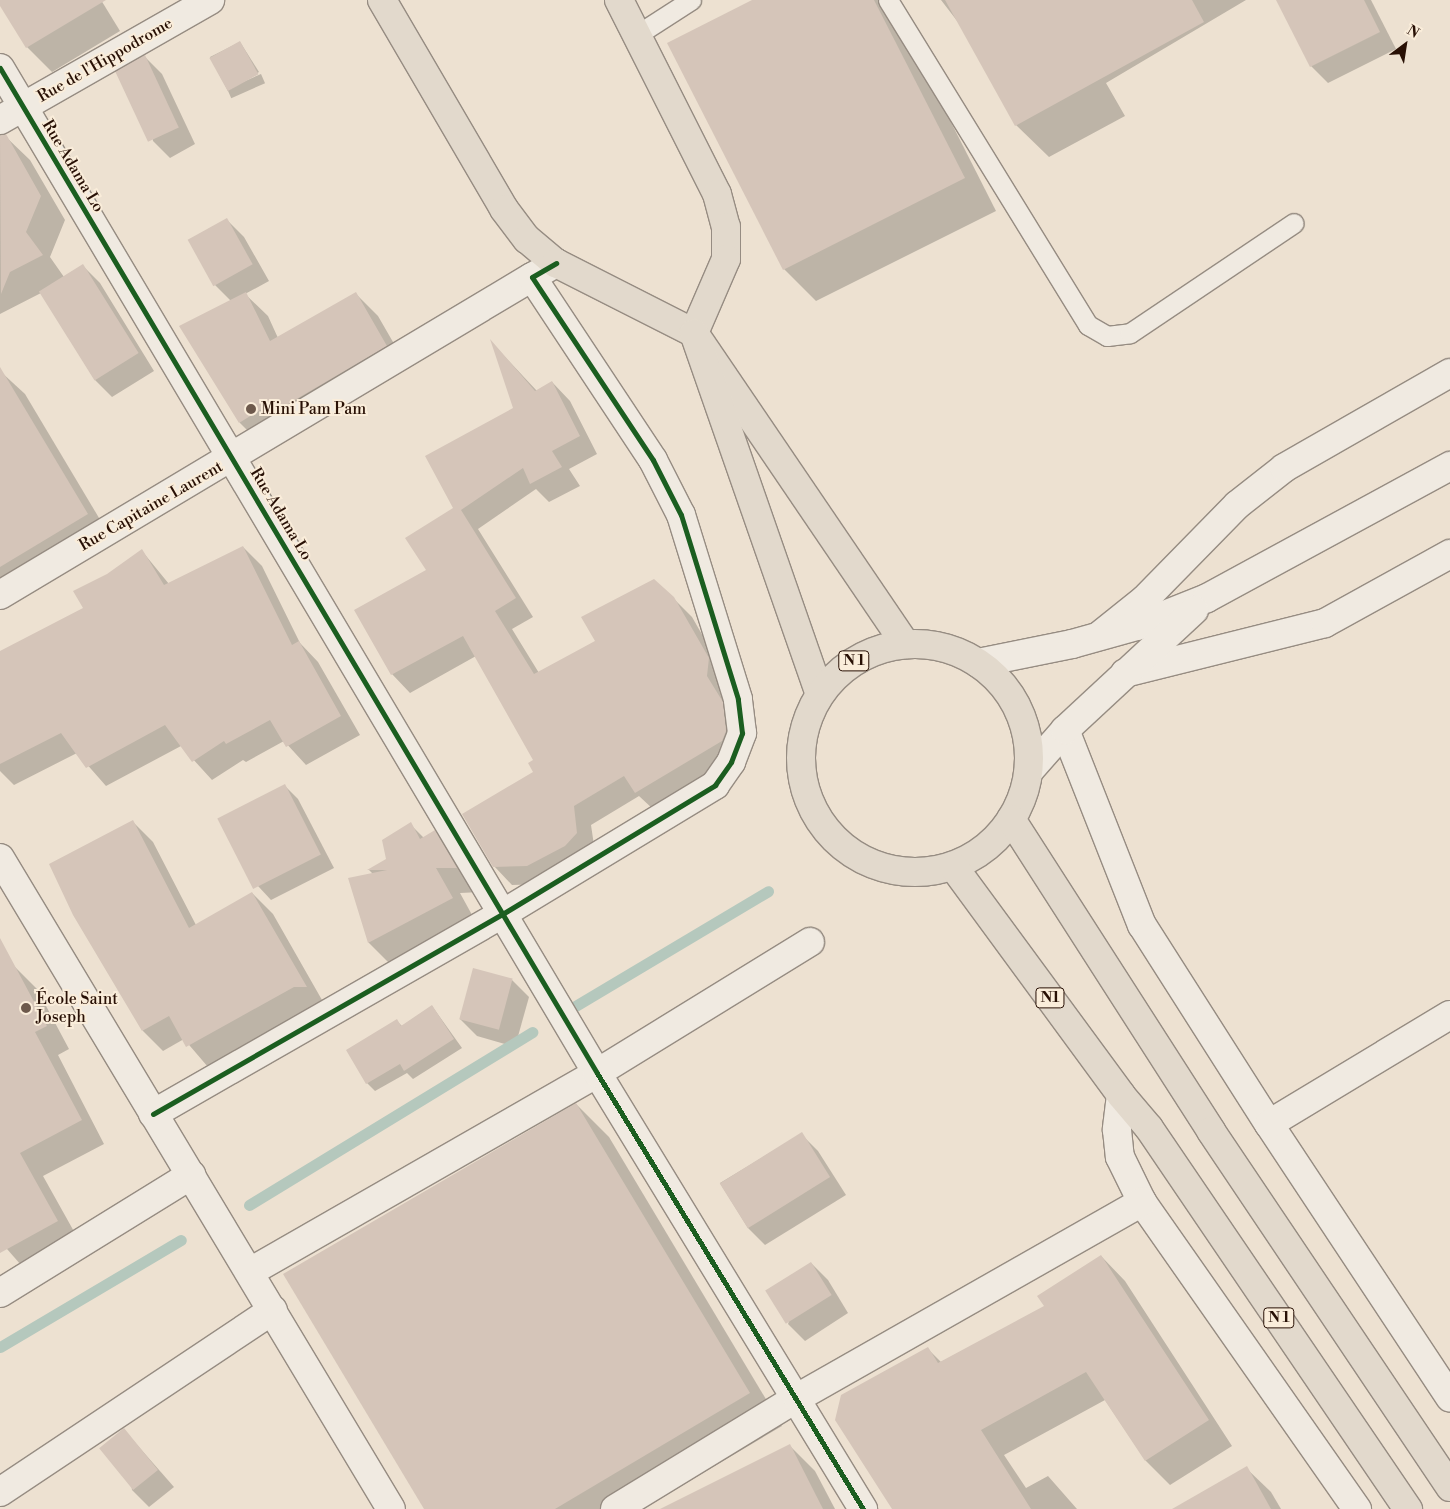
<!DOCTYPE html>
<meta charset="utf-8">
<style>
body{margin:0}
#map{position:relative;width:1450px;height:1509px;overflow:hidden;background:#ede1d1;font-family:"Libre Bodoni",serif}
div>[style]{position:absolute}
.shadow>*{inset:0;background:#0003;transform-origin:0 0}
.stream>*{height:11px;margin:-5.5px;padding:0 5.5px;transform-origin:5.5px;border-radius:5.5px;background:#b5c8bd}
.building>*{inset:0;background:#d5c5b9;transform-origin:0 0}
.roads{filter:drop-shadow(1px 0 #968c82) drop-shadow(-1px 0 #968c82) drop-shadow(0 1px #968c82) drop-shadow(0 -1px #968c82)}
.service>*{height:19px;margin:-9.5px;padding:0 9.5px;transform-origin:9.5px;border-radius:9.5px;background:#f0eae1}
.minor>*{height:28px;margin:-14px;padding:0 14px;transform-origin:14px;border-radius:14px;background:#f0eae1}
.tertiary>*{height:28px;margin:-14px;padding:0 14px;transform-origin:14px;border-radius:14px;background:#f0eae1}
.trunk>*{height:28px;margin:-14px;padding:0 14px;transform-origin:14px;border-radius:14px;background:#e2d9cc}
.trunk>.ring{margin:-14px;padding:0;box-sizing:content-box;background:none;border:28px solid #e2d9cc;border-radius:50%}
.cycleway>*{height:5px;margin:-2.5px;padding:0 2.5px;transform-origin:2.5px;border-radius:2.5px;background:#1b5e20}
.dots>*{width:14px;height:14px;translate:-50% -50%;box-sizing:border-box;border:2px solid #faedda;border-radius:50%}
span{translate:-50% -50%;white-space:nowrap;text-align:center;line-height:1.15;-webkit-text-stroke:4px #faedda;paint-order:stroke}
.shield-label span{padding:1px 4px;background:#faedda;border:1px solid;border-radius:4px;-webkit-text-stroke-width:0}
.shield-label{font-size:15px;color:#281005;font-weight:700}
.street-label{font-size:16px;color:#281005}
.poi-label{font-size:16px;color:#281005}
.left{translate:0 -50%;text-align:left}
.north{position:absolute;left:1380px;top:20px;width:50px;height:50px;-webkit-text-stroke:4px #faedda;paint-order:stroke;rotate:31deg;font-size:14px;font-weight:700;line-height:20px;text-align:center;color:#281005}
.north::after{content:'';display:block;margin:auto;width:18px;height:22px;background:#281005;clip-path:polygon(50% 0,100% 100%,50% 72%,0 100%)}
</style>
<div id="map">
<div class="shadow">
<i style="clip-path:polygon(0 0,101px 0,120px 31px,52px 72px,27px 47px)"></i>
<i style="clip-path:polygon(754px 0,889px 0,996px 211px,816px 301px,784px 269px)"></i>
<i style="clip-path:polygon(941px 0,1246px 0,1106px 83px,1125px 116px,1049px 157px,1016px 125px,961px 26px)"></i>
<i style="clip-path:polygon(1277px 0,1371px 0,1396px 49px,1328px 83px,1311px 66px)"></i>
<i style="clip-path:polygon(240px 42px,259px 72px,228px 91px,210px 57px)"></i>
<i style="clip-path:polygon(145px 57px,162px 74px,195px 144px,170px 158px,153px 141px)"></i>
<i style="left:261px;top:74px;width:10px;height:37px;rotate:66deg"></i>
<i style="clip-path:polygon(0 135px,5px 136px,30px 160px,65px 220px,50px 257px,64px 277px,83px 266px,100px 283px,154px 371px,112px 397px,95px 380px,41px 293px,0 314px)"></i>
<i style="clip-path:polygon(227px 220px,244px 237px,269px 281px,245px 294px,268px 316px,278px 338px,356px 294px,378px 316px,408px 368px,311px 426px,262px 445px,240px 423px,231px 301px,214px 284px)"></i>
<i style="clip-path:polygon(493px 344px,537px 391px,552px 382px,570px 401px,597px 454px,569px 469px,580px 486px,549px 502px,536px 489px,478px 529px,533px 617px,512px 629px,539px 673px,673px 598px,692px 617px,727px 678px,744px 750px,654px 810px,639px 796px,591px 825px,595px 852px,546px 884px,512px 885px,494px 866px,535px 772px,535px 761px,476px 656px,410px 693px,392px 674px,427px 571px,455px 508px,514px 408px)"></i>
<i style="clip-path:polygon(0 371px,25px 394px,111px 538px,0 605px)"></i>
<i style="clip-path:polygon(243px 547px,262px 566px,300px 643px,318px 662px,360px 735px,306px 765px,284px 741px,246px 762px,243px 760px,212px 780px,181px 746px,106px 786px,77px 753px,14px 785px,0 771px,0 652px,85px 609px,108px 575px,142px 551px,169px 584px)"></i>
<i style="clip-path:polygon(285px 786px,298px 799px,334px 868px,271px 900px,258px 886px)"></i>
<i style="clip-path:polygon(132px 821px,153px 842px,196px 925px,252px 893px,273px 914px,326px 1007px,208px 1067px,184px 1039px,163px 1051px,143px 1031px)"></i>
<i style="clip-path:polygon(410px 824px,424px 838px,434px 832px,460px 857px,481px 892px,460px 893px,477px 924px,394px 968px,369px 943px,350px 879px,373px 874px,369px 870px,387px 860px)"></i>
<i style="clip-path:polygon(14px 966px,37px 989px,69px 1049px,58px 1055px,104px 1144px,43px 1176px,81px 1244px,28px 1273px,0 1241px,0 974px)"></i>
<i style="clip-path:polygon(512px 980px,529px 997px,515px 1047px,477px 1036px,460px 1019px)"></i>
<i style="clip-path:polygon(432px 1006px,462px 1048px,413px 1079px,407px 1073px,375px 1091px,367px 1083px,397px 1021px,402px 1026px)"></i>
<i style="clip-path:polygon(576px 1104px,609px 1137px,782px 1426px,642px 1509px,425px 1509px)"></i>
<i style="clip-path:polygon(801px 1134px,818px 1151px,846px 1195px,765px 1245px,748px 1228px,720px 1183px)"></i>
<i style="clip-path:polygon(1101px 1256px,1125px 1281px,1232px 1446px,1170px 1485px,1146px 1461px,1105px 1400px,1004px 1455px,1026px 1488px,1048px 1476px,1077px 1509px,893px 1509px,928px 1349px,941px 1362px,1045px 1307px)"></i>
<i style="clip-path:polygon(811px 1263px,828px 1280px,848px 1313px,805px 1341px,788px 1324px)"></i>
<i style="clip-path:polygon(124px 1430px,174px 1487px,149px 1507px,132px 1490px)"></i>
<i style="clip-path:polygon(790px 1446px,815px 1471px,835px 1509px,698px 1509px)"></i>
<i style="clip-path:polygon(1246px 1468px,1271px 1492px,1281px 1509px,1175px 1509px)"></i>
</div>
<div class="stream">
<i style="left:567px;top:1011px;width:234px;rotate:-30.8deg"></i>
<i style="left:249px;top:1205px;width:332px;rotate:-31.4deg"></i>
<i style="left:0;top:1347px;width:210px;rotate:-30.6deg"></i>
</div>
<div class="building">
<i style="clip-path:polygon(0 0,106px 0,26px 48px,0 6px)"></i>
<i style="clip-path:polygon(752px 0,874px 0,965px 178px,783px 270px,667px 43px)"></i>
<i style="clip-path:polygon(945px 0,1192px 0,1204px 22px,1015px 126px)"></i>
<i style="clip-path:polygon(1276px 0,1364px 0,1380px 32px,1310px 67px)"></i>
<i style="left:240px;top:41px;width:38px;height:35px;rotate:61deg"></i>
<i style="left:145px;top:55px;width:80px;height:34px;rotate:65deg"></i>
<i style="clip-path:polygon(6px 134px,41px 196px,26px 232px,43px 255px,10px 272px,1px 294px,0 136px)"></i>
<i style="left:227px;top:218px;width:53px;height:45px;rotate:61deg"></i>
<i style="left:83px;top:264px;width:105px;height:52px;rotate:58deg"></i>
<i style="clip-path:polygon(246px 292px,270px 341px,356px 292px,387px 346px,288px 404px,280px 408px,275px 401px,239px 423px,179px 326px)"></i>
<i style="clip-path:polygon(490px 339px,535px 391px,552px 381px,580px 436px,552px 451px,562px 467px,530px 484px,523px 468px,461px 510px,516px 598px,495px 611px,534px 674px,595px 641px,581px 617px,654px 579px,674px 597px,709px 658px,707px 676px,723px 702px,726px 731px,722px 741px,635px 793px,624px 776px,574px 806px,577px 833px,565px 846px,527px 866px,493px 867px,462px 814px,533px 772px,528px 763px,533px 760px,463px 636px,391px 675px,354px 610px,426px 570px,405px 538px,453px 508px,425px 456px,513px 408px)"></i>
<i style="clip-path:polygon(0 367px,88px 514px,0 567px)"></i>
<i style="clip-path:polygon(243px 546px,292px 645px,299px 641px,341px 716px,286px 747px,270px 720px,226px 744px,224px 741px,192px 762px,165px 725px,86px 768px,61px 733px,0 764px,0 651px,83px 608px,73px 591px,107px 574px,142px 549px,164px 585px)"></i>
<i style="left:285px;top:784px;width:79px;height:76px;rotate:63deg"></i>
<i style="clip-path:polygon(133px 820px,189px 928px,252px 892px,307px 987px,294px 987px,186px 1047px,169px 1016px,142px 1031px,73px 915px,49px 864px)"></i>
<i style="clip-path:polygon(411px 822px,420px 839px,435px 830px,457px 868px,436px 868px,453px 898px,368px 943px,348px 878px,387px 870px,367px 870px,386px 859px,382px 840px)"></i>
<i style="clip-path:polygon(0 938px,47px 1026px,35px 1032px,82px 1120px,20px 1153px,58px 1221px,0 1253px)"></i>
<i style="left:473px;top:968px;width:41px;height:53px;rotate:15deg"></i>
<i style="clip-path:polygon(432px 1005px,454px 1039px,404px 1071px,400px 1064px,366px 1084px,346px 1050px,397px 1019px,401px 1026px)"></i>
<i style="clip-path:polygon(576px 1103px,750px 1393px,555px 1509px,424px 1509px,283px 1274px)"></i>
<i style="left:802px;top:1132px;width:53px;height:97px;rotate:58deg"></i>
<i style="clip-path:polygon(1101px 1255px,1209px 1420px,1145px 1461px,1086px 1372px,981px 1430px,1031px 1509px,892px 1509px,835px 1420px,841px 1395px,928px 1347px,938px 1363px,1044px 1306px,1037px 1296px)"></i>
<i style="left:811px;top:1262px;width:39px;height:54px;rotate:58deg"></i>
<i style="left:124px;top:1428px;width:54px;height:32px;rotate:51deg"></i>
<i style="clip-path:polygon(790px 1444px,823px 1509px,660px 1509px)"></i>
<i style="clip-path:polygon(1247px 1466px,1271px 1509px,1172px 1509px)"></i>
</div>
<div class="roads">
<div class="service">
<i style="left:888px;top:0;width:382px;rotate:58.4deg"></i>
<i style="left:1088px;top:325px;width:22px;rotate:30deg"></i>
<i style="left:1107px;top:336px;width:23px;rotate:-7deg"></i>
<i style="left:1130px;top:333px;width:197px;rotate:-33.9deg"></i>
<i style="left:638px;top:34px;width:63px;rotate:-32.7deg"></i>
</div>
<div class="minor">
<i style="left:0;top:68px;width:1169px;rotate:59.29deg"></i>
<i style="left:597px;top:1073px;width:511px;rotate:58.61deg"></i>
<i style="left:0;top:120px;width:242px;rotate:-29.7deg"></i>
<i style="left:0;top:595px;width:620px;rotate:-30.87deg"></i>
<i style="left:1099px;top:636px;width:58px;rotate:-38.7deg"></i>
<i style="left:1144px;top:600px;width:133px;rotate:-45.6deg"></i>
<i style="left:1237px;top:505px;width:60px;rotate:-38.2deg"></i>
<i style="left:1284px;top:468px;width:191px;rotate:-29.8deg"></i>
<i style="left:1125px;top:673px;width:206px;rotate:-14deg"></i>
<i style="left:1325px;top:623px;width:143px;rotate:-28.9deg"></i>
<i style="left:1065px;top:730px;width:210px;rotate:68.5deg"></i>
<i style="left:1142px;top:925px;width:236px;rotate:57.5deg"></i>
<i style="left:1269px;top:1124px;width:328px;rotate:56.5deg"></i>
<i style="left:1121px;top:1095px;width:35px;rotate:97deg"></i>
<i style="left:1117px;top:1130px;width:27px;rotate:84deg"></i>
<i style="left:1120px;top:1157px;width:50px;rotate:63.9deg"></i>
<i style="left:1142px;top:1202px;width:375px;rotate:55deg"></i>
<i style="left:153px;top:1114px;width:404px;rotate:-29.8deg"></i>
<i style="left:504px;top:913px;width:247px;rotate:-31.2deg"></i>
<i style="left:715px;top:785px;width:28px;rotate:-55deg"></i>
<i style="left:731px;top:762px;width:31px;rotate:-69deg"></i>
<i style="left:742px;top:733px;width:34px;rotate:-97deg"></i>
<i style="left:738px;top:699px;width:193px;rotate:-107.2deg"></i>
<i style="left:681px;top:515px;width:62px;rotate:-117deg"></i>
<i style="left:653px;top:460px;width:219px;rotate:-123.5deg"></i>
<i style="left:532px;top:277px;width:28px;rotate:-30deg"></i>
<i style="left:1269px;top:1124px;width:211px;rotate:-31.1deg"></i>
<i style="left:250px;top:1272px;width:400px;rotate:-29.8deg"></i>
<i style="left:597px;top:1073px;width:250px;rotate:-31.6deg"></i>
<i style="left:0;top:1293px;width:225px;rotate:-31.7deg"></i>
<i style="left:0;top:1492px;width:328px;rotate:-33.7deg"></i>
<i style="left:615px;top:1509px;width:213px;rotate:-31.4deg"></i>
<i style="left:797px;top:1398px;width:397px;rotate:-29.6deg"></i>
</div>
<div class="tertiary">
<i style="left:978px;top:663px;width:96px;rotate:-11.4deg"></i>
<i style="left:1072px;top:644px;width:67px;rotate:-15.5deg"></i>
<i style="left:1137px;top:626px;width:75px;rotate:-21.8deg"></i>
<i style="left:1207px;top:598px;width:277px;rotate:-28.5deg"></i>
<i style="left:1029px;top:771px;width:55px;rotate:-48.7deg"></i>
<i style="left:1065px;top:730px;width:176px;rotate:-42.9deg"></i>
<i style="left:0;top:858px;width:759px;rotate:59.01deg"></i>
</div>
<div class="trunk">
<i style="left:382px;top:0;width:242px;rotate:59.7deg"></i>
<i style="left:504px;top:209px;width:38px;rotate:53deg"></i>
<i style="left:527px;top:239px;width:38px;rotate:40deg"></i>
<i style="left:556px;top:263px;width:155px;rotate:26.9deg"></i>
<i style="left:694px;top:333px;width:376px;rotate:55.8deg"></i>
<i style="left:619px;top:0;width:217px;rotate:63.2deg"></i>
<i style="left:717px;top:194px;width:34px;rotate:75deg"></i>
<i style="left:726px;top:227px;width:32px;rotate:90deg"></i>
<i style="left:726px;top:259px;width:81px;rotate:113.4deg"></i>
<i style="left:694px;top:333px;width:382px;rotate:70.8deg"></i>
<i class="ring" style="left:801px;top:644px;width:200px;height:200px"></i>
<i style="left:1011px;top:819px;width:371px;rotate:57.3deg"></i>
<i style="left:1211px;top:1131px;width:429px;rotate:56.1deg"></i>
<i style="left:953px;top:866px;width:284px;rotate:53.7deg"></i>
<i style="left:1121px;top:1095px;width:43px;rotate:49.7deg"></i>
<i style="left:1149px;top:1128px;width:461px;rotate:55.8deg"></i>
</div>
</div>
<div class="cycleway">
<i style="left:0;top:68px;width:1169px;rotate:59.29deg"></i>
<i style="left:597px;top:1073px;width:511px;rotate:58.61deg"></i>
<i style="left:153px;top:1114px;width:404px;rotate:-29.8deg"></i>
<i style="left:504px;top:913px;width:247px;rotate:-31.2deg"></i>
<i style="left:715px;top:785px;width:28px;rotate:-55deg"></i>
<i style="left:731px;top:762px;width:31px;rotate:-69deg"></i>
<i style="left:742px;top:733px;width:34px;rotate:-97deg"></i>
<i style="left:738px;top:699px;width:193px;rotate:-107.2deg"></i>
<i style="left:681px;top:515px;width:62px;rotate:-117deg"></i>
<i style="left:653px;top:460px;width:219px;rotate:-123.5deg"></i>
<i style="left:532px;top:277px;width:28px;rotate:-30deg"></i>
</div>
<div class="dots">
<i style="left:251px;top:409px;background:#6d594c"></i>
<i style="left:26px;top:1008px;background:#6d594c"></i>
</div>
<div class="shield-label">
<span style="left:854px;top:661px">N 1</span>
<span style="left:1050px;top:998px">N1</span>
<span style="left:1279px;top:1318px">N 1</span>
</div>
<div class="street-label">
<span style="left:105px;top:60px;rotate:-30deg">Rue de l'Hippodrome</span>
<span style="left:73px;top:166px;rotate:59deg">Rue Adama Lo</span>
<span style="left:151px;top:506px;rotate:-30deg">Rue Capitaine Laurent</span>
<span style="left:281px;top:514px;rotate:59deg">Rue Adama Lo</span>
</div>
<div class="poi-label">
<span class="left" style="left:261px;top:409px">Mini Pam Pam</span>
<span class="left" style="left:36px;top:1008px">École Saint<br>Joseph</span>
</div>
<div class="north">N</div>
</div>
